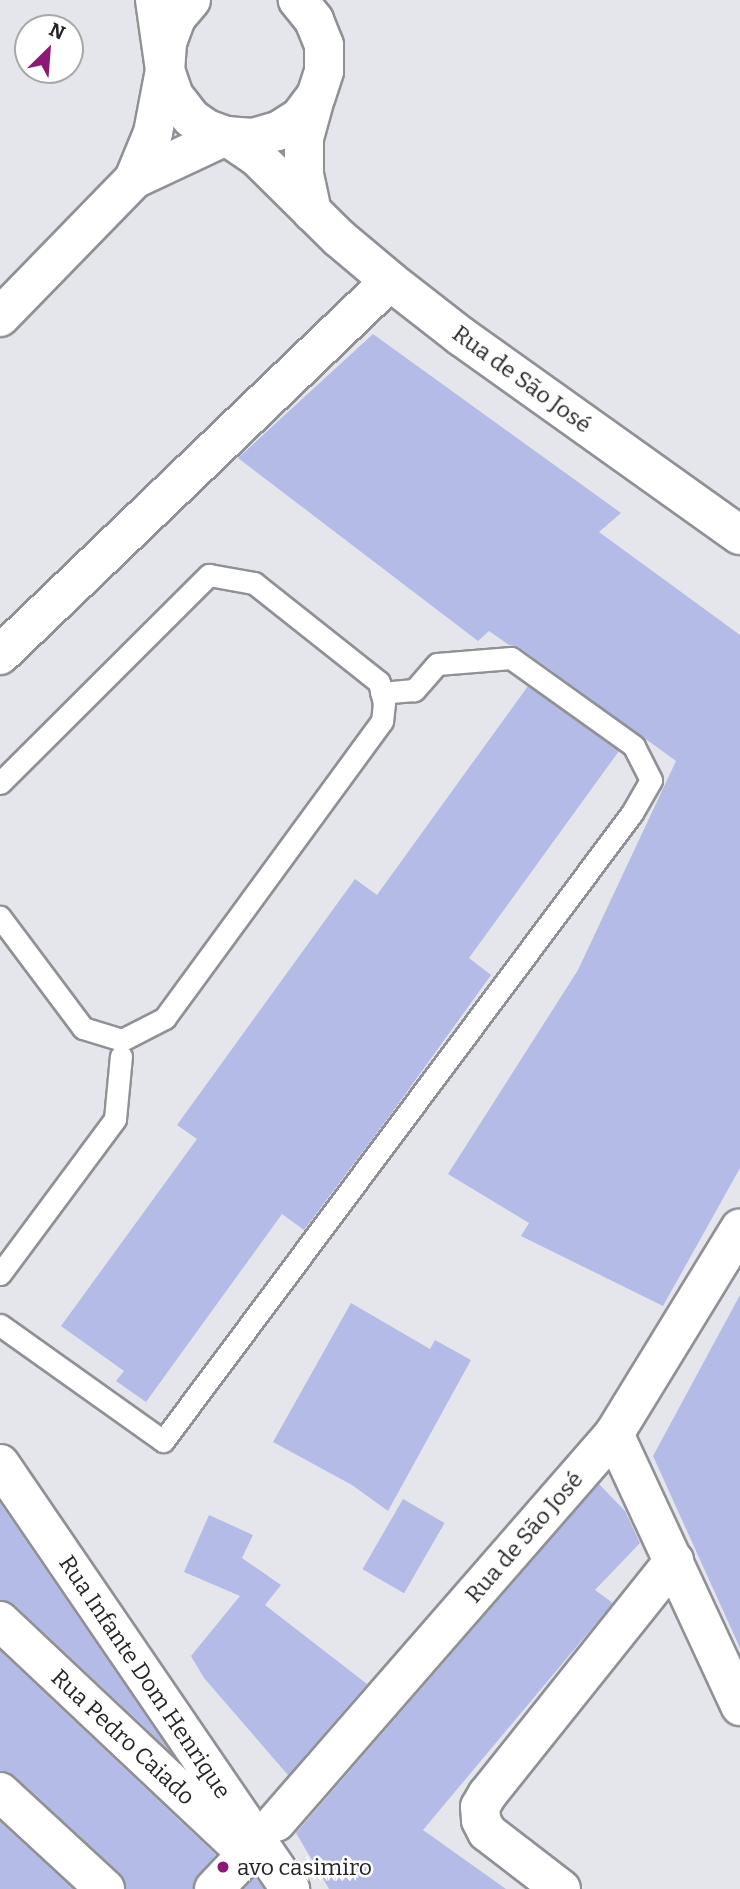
<!DOCTYPE html>
<meta charset="utf-8">
<style>
body{margin:0}
#map{position:relative;width:740px;height:1889px;overflow:hidden;background:#e5e6ec;font-family:Bitter,serif}
div>[style]{position:absolute}
.building>*{inset:0;background:#b4bbe7;transform-origin:0 0}
.roads{filter:drop-shadow(2px 0 #909196) drop-shadow(-2px 0 #909196) drop-shadow(0 2px #909196) drop-shadow(0 -2px #909196)}
.lane>*{height:21px;margin:-10.5px;padding:0 10.5px;transform-origin:10.5px;border-radius:10.5px;background:#fff}
.street>*{height:38px;margin:-19px;padding:0 19px;transform-origin:19px;border-radius:19px;background:#fff}
.secondary>*{height:38px;margin:-19px;padding:0 19px;transform-origin:19px;border-radius:19px;background:#fff}
.dots>*{width:19px;height:19px;translate:-50% -50%;box-sizing:border-box;border:4px solid #fff;border-radius:50%}
span{translate:-50% -50%;white-space:nowrap;text-align:center;line-height:1.15;-webkit-text-stroke:5px #fff;paint-order:stroke}
.street-label{font-size:23px;color:#242527}
.poi-label{font-size:23px;color:#242527}
.left{translate:0 -50%;text-align:left}
.north{position:absolute;left:14px;top:14px;width:70px;height:70px;box-sizing:border-box;background:#fff;border:2px solid #a7a8a9;border-radius:50%;rotate:25deg;font-size:19px;font-weight:700;line-height:28px;text-align:center;color:#242527}
.north::after{content:'';display:block;margin:auto;width:24px;height:32px;background:#8e1878;clip-path:polygon(50% 0,100% 100%,50% 72%,0 100%)}
</style>
<div id="map">
<div class="building">
<i style="clip-path:polygon(373px 334px,621px 513px,599px 532px,740px 635px,740px 1168px,663px 1306px,521px 1236px,529px 1223px,448px 1174px,578px 970px,676px 761px,519px 647px,509px 645px,489px 631px,478px 641px,238px 458px)"></i>
<i style="clip-path:polygon(528px 686px,619px 751px,469px 958px,491px 975px,391px 1114px,304px 1230px,282px 1214px,146px 1402px,116px 1381px,124px 1371px,61px 1326px,197px 1139px,177px 1125px,355px 879px,377px 895px)"></i>
<i style="clip-path:polygon(740px 1295px,740px 1648px,653px 1456px)"></i>
<i style="clip-path:polygon(351px 1303px,430px 1349px,435px 1340px,471px 1360px,388px 1511px,352px 1485px,273px 1442px)"></i>
<i style="clip-path:polygon(599px 1484px,625px 1511px,640px 1543px,595px 1590px,613px 1603px,423px 1830px,506px 1889px,329px 1889px,296px 1833px)"></i>
<i style="left:403px;top:1499px;width:48px;height:81px;rotate:30deg"></i>
<i style="clip-path:polygon(0 1503px,169px 1750px,15px 1605px,0 1600px)"></i>
<i style="clip-path:polygon(209px 1515px,253px 1535px,242px 1558px,281px 1585px,265px 1605px,367px 1684px,288px 1775px,204px 1678px,191px 1656px,240px 1596px,184px 1572px)"></i>
<i style="clip-path:polygon(0 1651px,216px 1855px,198px 1875px,193px 1889px,126px 1889px,120px 1873px,15px 1776px,0 1771px)"></i>
<i style="clip-path:polygon(0 1822px,73px 1889px,0 1889px)"></i>
<i style="clip-path:polygon(255px 1877px,264px 1889px,244px 1889px)"></i>
</div>
<div class="roads">
<div class="lane">
<i style="left:0;top:783px;width:295px;rotate:-44.9deg"></i>
<i style="left:209px;top:575px;width:46px;rotate:10.1deg"></i>
<i style="left:254px;top:583px;width:159px;rotate:38.4deg"></i>
<i style="left:379px;top:682px;width:22px;rotate:77deg"></i>
<i style="left:384px;top:703px;width:18px;rotate:96deg"></i>
<i style="left:382px;top:721px;width:368px;rotate:126.2deg"></i>
<i style="left:165px;top:1018px;width:48px;rotate:152.9deg"></i>
<i style="left:122px;top:1040px;width:41px;rotate:-162.9deg"></i>
<i style="left:83px;top:1028px;width:139px;rotate:-126.8deg"></i>
<i style="left:0;top:1274px;width:193px;rotate:-53.4deg"></i>
<i style="left:115px;top:1119px;width:63px;rotate:-84.6deg"></i>
<i style="left:0;top:1325px;width:200px;rotate:35.4deg"></i>
<i style="left:163px;top:1441px;width:784px;rotate:-53.25deg"></i>
<i style="left:632px;top:813px;width:38px;rotate:-60deg"></i>
<i style="left:651px;top:780px;width:38px;rotate:-117deg"></i>
<i style="left:634px;top:746px;width:151px;rotate:-144.4deg"></i>
<i style="left:511px;top:658px;width:74px;rotate:175.4deg"></i>
<i style="left:437px;top:664px;width:35px;rotate:131deg"></i>
<i style="left:414px;top:690px;width:33px;rotate:175deg"></i>
</div>
<div class="street">
<i style="left:0;top:655px;width:540px;rotate:-43.8deg"></i>
<i style="left:614px;top:1434px;width:300px;rotate:65.1deg"></i>
<i style="left:0;top:1621px;width:340px;rotate:43.3deg"></i>
<i style="left:0;top:1792px;width:143px;rotate:42.7deg"></i>
<i style="left:561px;top:1889px;width:93px;rotate:-142.4deg"></i>
<i style="left:487px;top:1832px;width:13px;rotate:-117deg"></i>
<i style="left:481px;top:1820px;width:13px;rotate:-94deg"></i>
<i style="left:480px;top:1807px;width:14px;rotate:-60deg"></i>
<i style="left:487px;top:1795px;width:300px;rotate:-51.4deg"></i>
</div>
<div class="secondary">
<i style="left:191px;top:0;width:23px;rotate:130deg"></i>
<i style="left:176px;top:18px;width:27px;rotate:110deg"></i>
<i style="left:167px;top:43px;width:27px;rotate:94deg"></i>
<i style="left:165px;top:70px;width:28px;rotate:71deg"></i>
<i style="left:174px;top:96px;width:28px;rotate:52deg"></i>
<i style="left:191px;top:118px;width:19px;rotate:35deg"></i>
<i style="left:207px;top:129px;width:20px;rotate:20deg"></i>
<i style="left:226px;top:136px;width:27px;rotate:4deg"></i>
<i style="left:253px;top:138px;width:26px;rotate:-16deg"></i>
<i style="left:278px;top:131px;width:26px;rotate:-32deg"></i>
<i style="left:300px;top:117px;width:26px;rotate:-53deg"></i>
<i style="left:316px;top:96px;width:26px;rotate:-72deg"></i>
<i style="left:324px;top:71px;width:26px;rotate:-90deg"></i>
<i style="left:324px;top:45px;width:27px;rotate:-112deg"></i>
<i style="left:314px;top:20px;width:26px;rotate:-129deg"></i>
<i style="left:134px;top:179px;width:50px;rotate:-67.6deg"></i>
<i style="left:153px;top:133px;width:64px;rotate:-79.2deg"></i>
<i style="left:165px;top:70px;width:71px;rotate:-98.1deg"></i>
<i style="left:312px;top:212px;width:38px;rotate:-102deg"></i>
<i style="left:304px;top:175px;width:37px;rotate:-90deg"></i>
<i style="left:304px;top:138px;width:41px;rotate:-74.6deg"></i>
<i style="left:0;top:317px;width:192px;rotate:-45.8deg"></i>
<i style="left:134px;top:179px;width:102px;rotate:-25.1deg"></i>
<i style="left:226px;top:136px;width:36px;rotate:34deg"></i>
<i style="left:256px;top:156px;width:117px;rotate:44.7deg"></i>
<i style="left:339px;top:238px;width:67px;rotate:40.1deg"></i>
<i style="left:390px;top:281px;width:91px;rotate:37.9deg"></i>
<i style="left:462px;top:337px;width:341px;rotate:35.5deg"></i>
<i style="left:0;top:1464px;width:515px;rotate:55.69deg"></i>
<i style="left:276px;top:1822px;width:515px;rotate:-48.94deg"></i>
<i style="left:614px;top:1434px;width:241px;rotate:-58.5deg"></i>
<i style="left:214px;top:1889px;width:48px;rotate:-46.7deg"></i>
</div>
</div>
<div class="dots">
<i style="left:223px;top:1867px;background:#8e1878"></i>
</div>
<div class="street-label">
<span style="left:522px;top:379px;rotate:36deg">Rua de São José</span>
<span style="left:524px;top:1537px;rotate:-49deg">Rua de São José</span>
<span style="left:145px;top:1677px;rotate:56deg">Rua Infante Dom Henrique</span>
<span style="left:123px;top:1737px;rotate:43deg">Rua Pedro Caiado</span>
</div>
<div class="poi-label">
<span class="left" style="left:237px;top:1867px">avo casimiro</span>
</div>
<div class="north">N</div>
</div>
